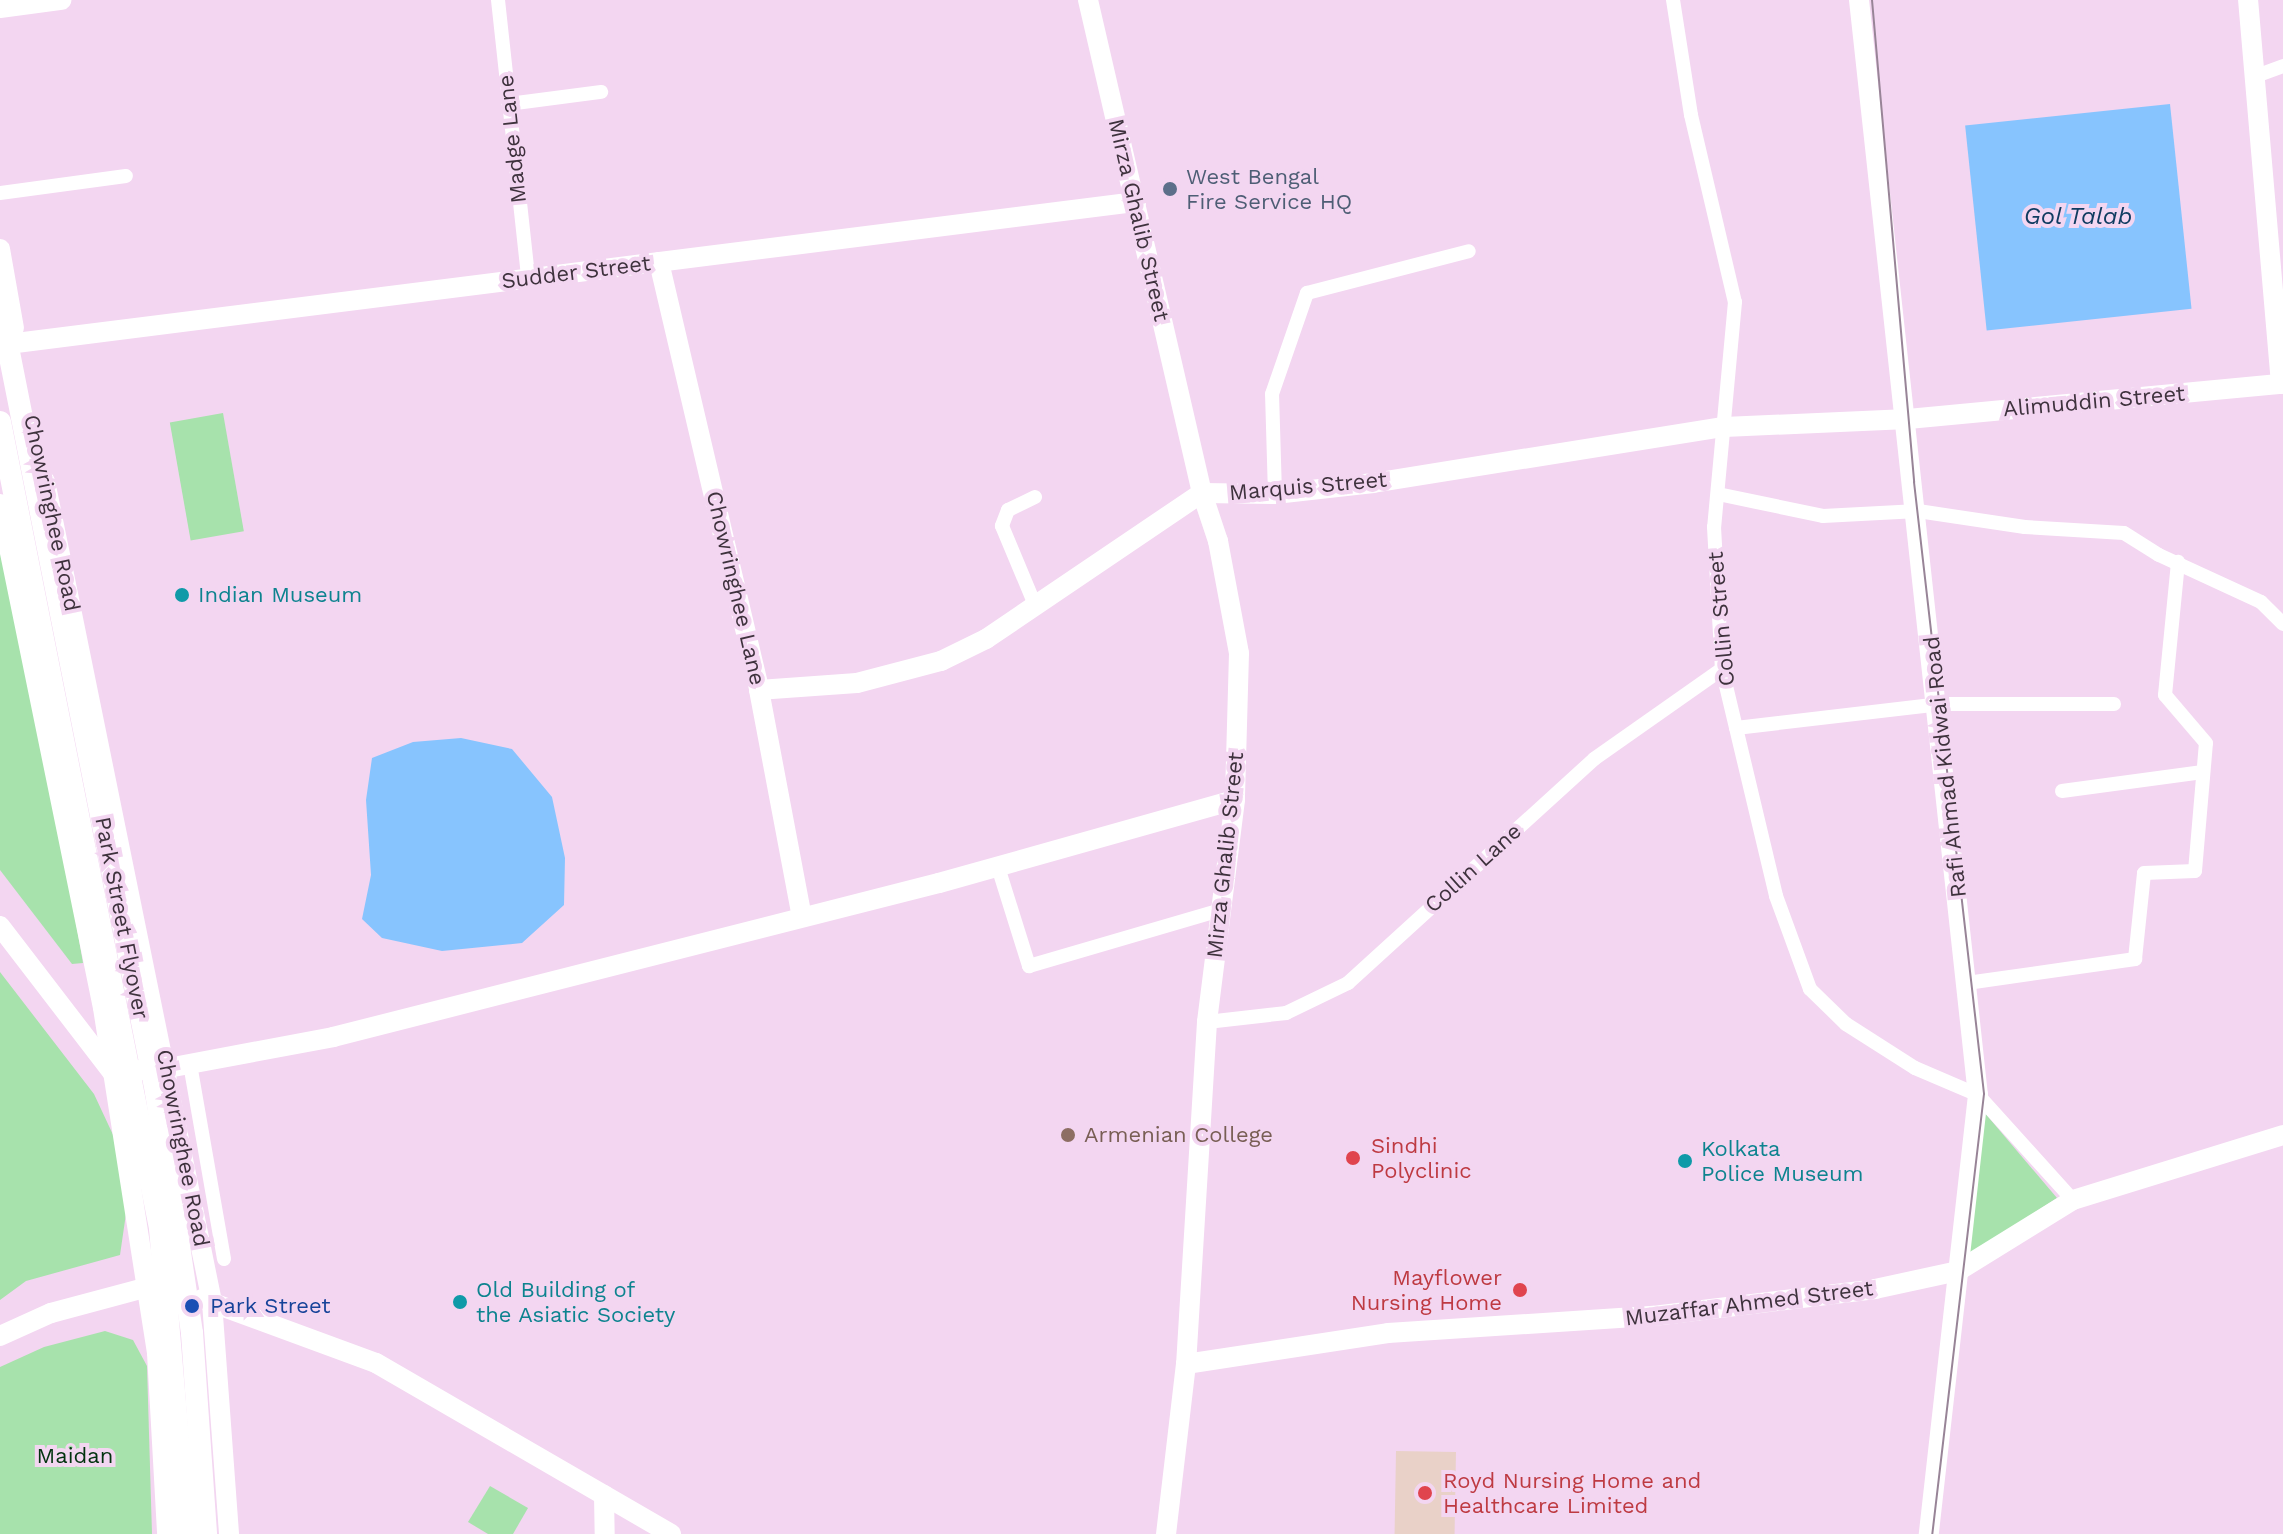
<!DOCTYPE html>
<style>
body{margin:0}
#map{position:relative;width:2283px;height:1534px;overflow:hidden;background:#f3d6f1;font-family:"Work Sans",sans-serif}
div>[style]{position:absolute}
.medical>*{inset:0;background:#e9d1c8;transform-origin:0 0}
.green>*{inset:0;background:#a7e2ac;transform-origin:0 0}
.water>*{inset:0;background:#87c4fe;transform-origin:0 0}
.street>*{height:14px;margin:-7px;padding:0 7px;transform-origin:7px;border-radius:7px;background:#fff}
.secondary>*{height:20px;margin:-10px;padding:0 10px;transform-origin:10px;border-radius:10px;background:#fff}
.primary>*{height:22px;margin:-11px;padding:0 11px;transform-origin:11px;border-radius:11px;background:#fff}
.tram>*{height:2px;margin:-1px;padding:0 1px;transform-origin:1px;border-radius:1px;background:#988497}
.dots>*{width:22px;height:22px;translate:-50% -50%;box-sizing:border-box;border:4px solid #f3d6f1;border-radius:50%}
span{translate:-50% -50%;white-space:nowrap;text-align:center;line-height:1.15;-webkit-text-stroke:8px #f3d6f1;paint-order:stroke}
.street-label{font-size:22px;color:#3e323d}
.service-label{font-size:22px;color:#4e5e75}
.left{translate:0 -50%;text-align:left}
.culture-label{font-size:22px;color:#0d838f}
.education-label{font-size:22px;color:#785e54}
.health-label{font-size:22px;color:#be3a42}
.right{translate:-100% -50%;text-align:right}
.transit-label{font-size:22px;color:#164399}
.park-label{font-size:22px;color:#02330f}
.water-label{font-size:24px;color:#103c61;font-style:italic}
</style>
<div id="map">
<div class="medical">
<i style="left:1396px;top:1451px;width:60px;height:83px;rotate:1deg"></i>
</div>
<div class="green">
<i style="left:223px;top:413px;width:120px;height:54px;rotate:80deg"></i>
<i style="clip-path:polygon(0 532px,50px 772px,83px 963px,72px 964px,0 870px)"></i>
<i style="clip-path:polygon(0 972px,94px 1094px,115px 1139px,128px 1200px,120px 1255px,26px 1281px,0 1300px)"></i>
<i style="clip-path:polygon(1984px 1112px,2057px 1198px,1965px 1258px)"></i>
<i style="clip-path:polygon(105px 1331px,133px 1340px,147px 1366px,152px 1534px,0 1534px,0 1367px,44px 1347px)"></i>
<i style="clip-path:polygon(490px 1486px,528px 1508px,513px 1534px,488px 1534px,468px 1522px)"></i>
</div>
<div class="water">
<i style="left:2170px;top:104px;width:206px;height:206px;rotate:84deg"></i>
<i style="clip-path:polygon(461px 738px,512px 749px,552px 797px,565px 858px,564px 905px,522px 943px,442px 951px,382px 938px,362px 919px,371px 875px,366px 800px,372px 758px,413px 742px)"></i>
</div>
<div class="street">
<i style="left:498px;top:0;width:280px;rotate:83.8deg"></i>
<i style="left:1673px;top:0;width:116px;rotate:81.1deg"></i>
<i style="left:1691px;top:115px;width:192px;rotate:76.8deg"></i>
<i style="left:1735px;top:302px;width:226px;rotate:95.3deg"></i>
<i style="left:1714px;top:527px;width:142px;rotate:86.8deg"></i>
<i style="left:1722px;top:669px;width:233px;rotate:76.6deg"></i>
<i style="left:1776px;top:896px;width:99px;rotate:69.9deg"></i>
<i style="left:1810px;top:989px;width:50px;rotate:44.2deg"></i>
<i style="left:1846px;top:1024px;width:82px;rotate:32.5deg"></i>
<i style="left:1915px;top:1068px;width:69px;rotate:23.2deg"></i>
<i style="left:1978px;top:1095px;width:142px;rotate:47.9deg"></i>
<i style="left:2256px;top:76px;width:29px;rotate:-20deg"></i>
<i style="left:508px;top:104px;width:94px;rotate:-7.4deg"></i>
<i style="left:0;top:193px;width:127px;rotate:-7.7deg"></i>
<i style="left:1275px;top:494px;width:100px;rotate:-91.7deg"></i>
<i style="left:1272px;top:394px;width:107px;rotate:-70.9deg"></i>
<i style="left:1307px;top:293px;width:167px;rotate:-14.5deg"></i>
<i style="left:1718px;top:494px;width:107px;rotate:11.8deg"></i>
<i style="left:1823px;top:516px;width:95px;rotate:-3deg"></i>
<i style="left:1918px;top:511px;width:108px;rotate:8.5deg"></i>
<i style="left:2025px;top:527px;width:99px;rotate:3.5deg"></i>
<i style="left:2124px;top:533px;width:41px;rotate:32.2deg"></i>
<i style="left:2159px;top:555px;width:112px;rotate:24.7deg"></i>
<i style="left:2261px;top:602px;width:31px;rotate:45deg"></i>
<i style="left:1035px;top:497px;width:30px;rotate:154deg"></i>
<i style="left:1008px;top:510px;width:17px;rotate:111deg"></i>
<i style="left:1002px;top:526px;width:86px;rotate:67.3deg"></i>
<i style="left:1736px;top:728px;width:204px;rotate:-6.7deg"></i>
<i style="left:1939px;top:704px;width:175px"></i>
<i style="left:2062px;top:791px;width:142px;rotate:-7.7deg"></i>
<i style="left:998px;top:867px;width:104px;rotate:72.6deg"></i>
<i style="left:1029px;top:966px;width:200px;rotate:-16.3deg"></i>
<i style="left:1967px;top:983px;width:170px;rotate:-8.1deg"></i>
<i style="left:2135px;top:959px;width:86px;rotate:-84deg"></i>
<i style="left:2144px;top:873px;width:51px;rotate:-2.2deg"></i>
<i style="left:2195px;top:871px;width:128px;rotate:-85.1deg"></i>
<i style="left:2206px;top:743px;width:63px;rotate:-130.5deg"></i>
<i style="left:2165px;top:695px;width:134px;rotate:-84.4deg"></i>
<i style="left:1207px;top:1022px;width:80px;rotate:-6.5deg"></i>
<i style="left:1286px;top:1013px;width:69px;rotate:-25.8deg"></i>
<i style="left:1348px;top:983px;width:333px;rotate:-42.3deg"></i>
<i style="left:1594px;top:759px;width:156px;rotate:-35.1deg"></i>
<i style="left:190px;top:1064px;width:198px;rotate:80.1deg"></i>
</div>
<div class="secondary">
<i style="left:1088px;top:0;width:506px;rotate:76.98deg"></i>
<i style="left:1202px;top:493px;width:51px;rotate:71.6deg"></i>
<i style="left:1218px;top:541px;width:114px;rotate:79.4deg"></i>
<i style="left:1239px;top:653px;width:147px;rotate:91.6deg"></i>
<i style="left:1235px;top:800px;width:224px;rotate:97.2deg"></i>
<i style="left:1207px;top:1022px;width:343px;rotate:93.5deg"></i>
<i style="left:1186px;top:1364px;width:171px;rotate:96.7deg"></i>
<i style="left:1859px;top:0;width:1101px;rotate:83.8deg"></i>
<i style="left:1978px;top:1095px;width:442px;rotate:96.4deg"></i>
<i style="left:0;top:8px;width:62px;rotate:-7.5deg"></i>
<i style="left:0;top:249px;width:80px;rotate:80deg"></i>
<i style="left:659px;top:262px;width:440px;rotate:76.8deg"></i>
<i style="left:759px;top:690px;width:231px;rotate:79.3deg"></i>
<i style="left:16px;top:343px;width:1129px;rotate:-7.18deg"></i>
<i style="left:45px;top:481px;width:838px;rotate:78.5deg"></i>
<i style="left:212px;top:1302px;width:233px;rotate:85.8deg"></i>
<i style="left:0;top:504px;width:514px;rotate:78.45deg"></i>
<i style="left:103px;top:1008px;width:349px;rotate:81.1deg"></i>
<i style="left:157px;top:1353px;width:181px;rotate:86.8deg"></i>
<i style="left:759px;top:690px;width:98px;rotate:-4.1deg"></i>
<i style="left:857px;top:683px;width:87px;rotate:-14.7deg"></i>
<i style="left:941px;top:661px;width:50px;rotate:-26.1deg"></i>
<i style="left:986px;top:639px;width:261px;rotate:-34.1deg"></i>
<i style="left:1202px;top:493px;width:73px;rotate:0.8deg"></i>
<i style="left:1275px;top:494px;width:99px;rotate:-6.4deg"></i>
<i style="left:1373px;top:483px;width:355px;rotate:-9.1deg"></i>
<i style="left:1724px;top:427px;width:184px;rotate:-2.5deg"></i>
<i style="left:1908px;top:419px;width:375px;rotate:-5.4deg"></i>
<i style="left:2281px;top:384px;width:385px;rotate:-94.9deg"></i>
<i style="left:0;top:926px;width:184px;rotate:52.5deg"></i>
<i style="left:113px;top:1072px;width:55px;rotate:-4.2deg"></i>
<i style="left:168px;top:1068px;width:168px;rotate:-10.6deg"></i>
<i style="left:333px;top:1037px;width:625px;rotate:-14.26deg"></i>
<i style="left:939px;top:883px;width:307px;rotate:-15.7deg"></i>
<i style="left:202px;top:1299px;width:185px;rotate:20.2deg"></i>
<i style="left:376px;top:1363px;width:341px;rotate:30.1deg"></i>
<i style="left:0;top:1336px;width:56px;rotate:-24.3deg"></i>
<i style="left:51px;top:1313px;width:100px;rotate:-15deg"></i>
<i style="left:148px;top:1287px;width:11px;rotate:15deg"></i>
<i style="left:1186px;top:1364px;width:204px;rotate:-8.7deg"></i>
<i style="left:1388px;top:1333px;width:266px;rotate:-3.7deg"></i>
<i style="left:1653px;top:1316px;width:224px;rotate:-6.9deg"></i>
<i style="left:1875px;top:1289px;width:85px;rotate:-12.2deg"></i>
<i style="left:1958px;top:1271px;width:135px;rotate:-31.7deg"></i>
<i style="left:2073px;top:1200px;width:220px;rotate:-17.2deg"></i>
<i style="left:604px;top:1495px;width:39px;rotate:89deg"></i>
</div>
<div class="primary">
<i style="left:0;top:307px;width:800px;rotate:78.76deg"></i>
<i style="left:156px;top:1092px;width:244px;rotate:81.5deg"></i>
<i style="left:192px;top:1333px;width:201px;rotate:86deg"></i>
<i style="left:0;top:422px;width:822px;rotate:78.77deg"></i>
<i style="left:160px;top:1228px;width:307px;rotate:85.1deg"></i>
</div>
<div class="tram">
<i style="left:1872px;top:0;width:484px;rotate:85deg"></i>
<i style="left:1914px;top:482px;width:616px;rotate:83.47deg"></i>
<i style="left:1984px;top:1094px;width:443px;rotate:96.7deg"></i>
</div>
<div class="dots">
<i style="left:1170px;top:189px;background:#5c6f8a"></i>
<i style="left:182px;top:595px;background:#0f9aa8"></i>
<i style="left:1068px;top:1135px;background:#8d6e63"></i>
<i style="left:1353px;top:1158px;background:#e0444e"></i>
<i style="left:1685px;top:1161px;background:#0f9aa8"></i>
<i style="left:1520px;top:1290px;background:#e0444e"></i>
<i style="left:460px;top:1302px;background:#0f9aa8"></i>
<i style="left:192px;top:1306px;background:#1a4fb4"></i>
<i style="left:1425px;top:1493px;background:#e0444e"></i>
</div>
<div class="street-label">
<span style="left:512px;top:139px;rotate:-96deg">Madge Lane</span>
<span style="left:1139px;top:220px;rotate:77deg">Mirza Ghalib Street</span>
<span style="left:576px;top:272px;rotate:-7deg">Sudder Street</span>
<span style="left:2094px;top:401px;rotate:-5deg">Alimuddin Street</span>
<span style="left:1308px;top:486px;rotate:-5deg">Marquis Street</span>
<span style="left:52px;top:513px;rotate:78deg">Chowringhee Road</span>
<span style="left:736px;top:588px;rotate:77deg">Chowringhee Lane</span>
<span style="left:1721px;top:619px;rotate:-95deg">Collin Street</span>
<span style="left:1945px;top:767px;rotate:-96deg">Rafi Ahmad Kidwai Road</span>
<span style="left:1225px;top:855px;rotate:-84deg">Mirza Ghalib Street</span>
<span style="left:1473px;top:868px;rotate:-42deg">Collin Lane</span>
<span style="left:122px;top:918px;rotate:79deg">Park Street Flyover</span>
<span style="left:183px;top:1148px;rotate:79deg">Chowringhee Road</span>
<span style="left:1749px;top:1303px;rotate:-7deg">Muzaffar Ahmed Street</span>
</div>
<div class="service-label">
<span class="left" style="left:1186px;top:189px">West Bengal<br>Fire Service HQ</span>
</div>
<div class="culture-label">
<span class="left" style="left:198px;top:595px">Indian Museum</span>
<span class="left" style="left:1701px;top:1161px">Kolkata<br>Police Museum</span>
<span class="left" style="left:476px;top:1302px">Old Building of<br>the Asiatic Society</span>
</div>
<div class="education-label">
<span class="left" style="left:1084px;top:1135px">Armenian College</span>
</div>
<div class="health-label">
<span class="left" style="left:1371px;top:1158px">Sindhi<br>Polyclinic</span>
<span class="right" style="left:1502px;top:1290px">Mayflower<br>Nursing Home</span>
<span class="left" style="left:1443px;top:1493px">Royd Nursing Home and<br>Healthcare Limited</span>
</div>
<div class="transit-label">
<span class="left" style="left:210px;top:1306px">Park Street</span>
</div>
<div class="park-label">
<span style="left:75px;top:1456px">Maidan</span>
</div>
<div class="water-label">
<span style="left:2078px;top:217px">Gol Talab</span>
</div>
</div>
